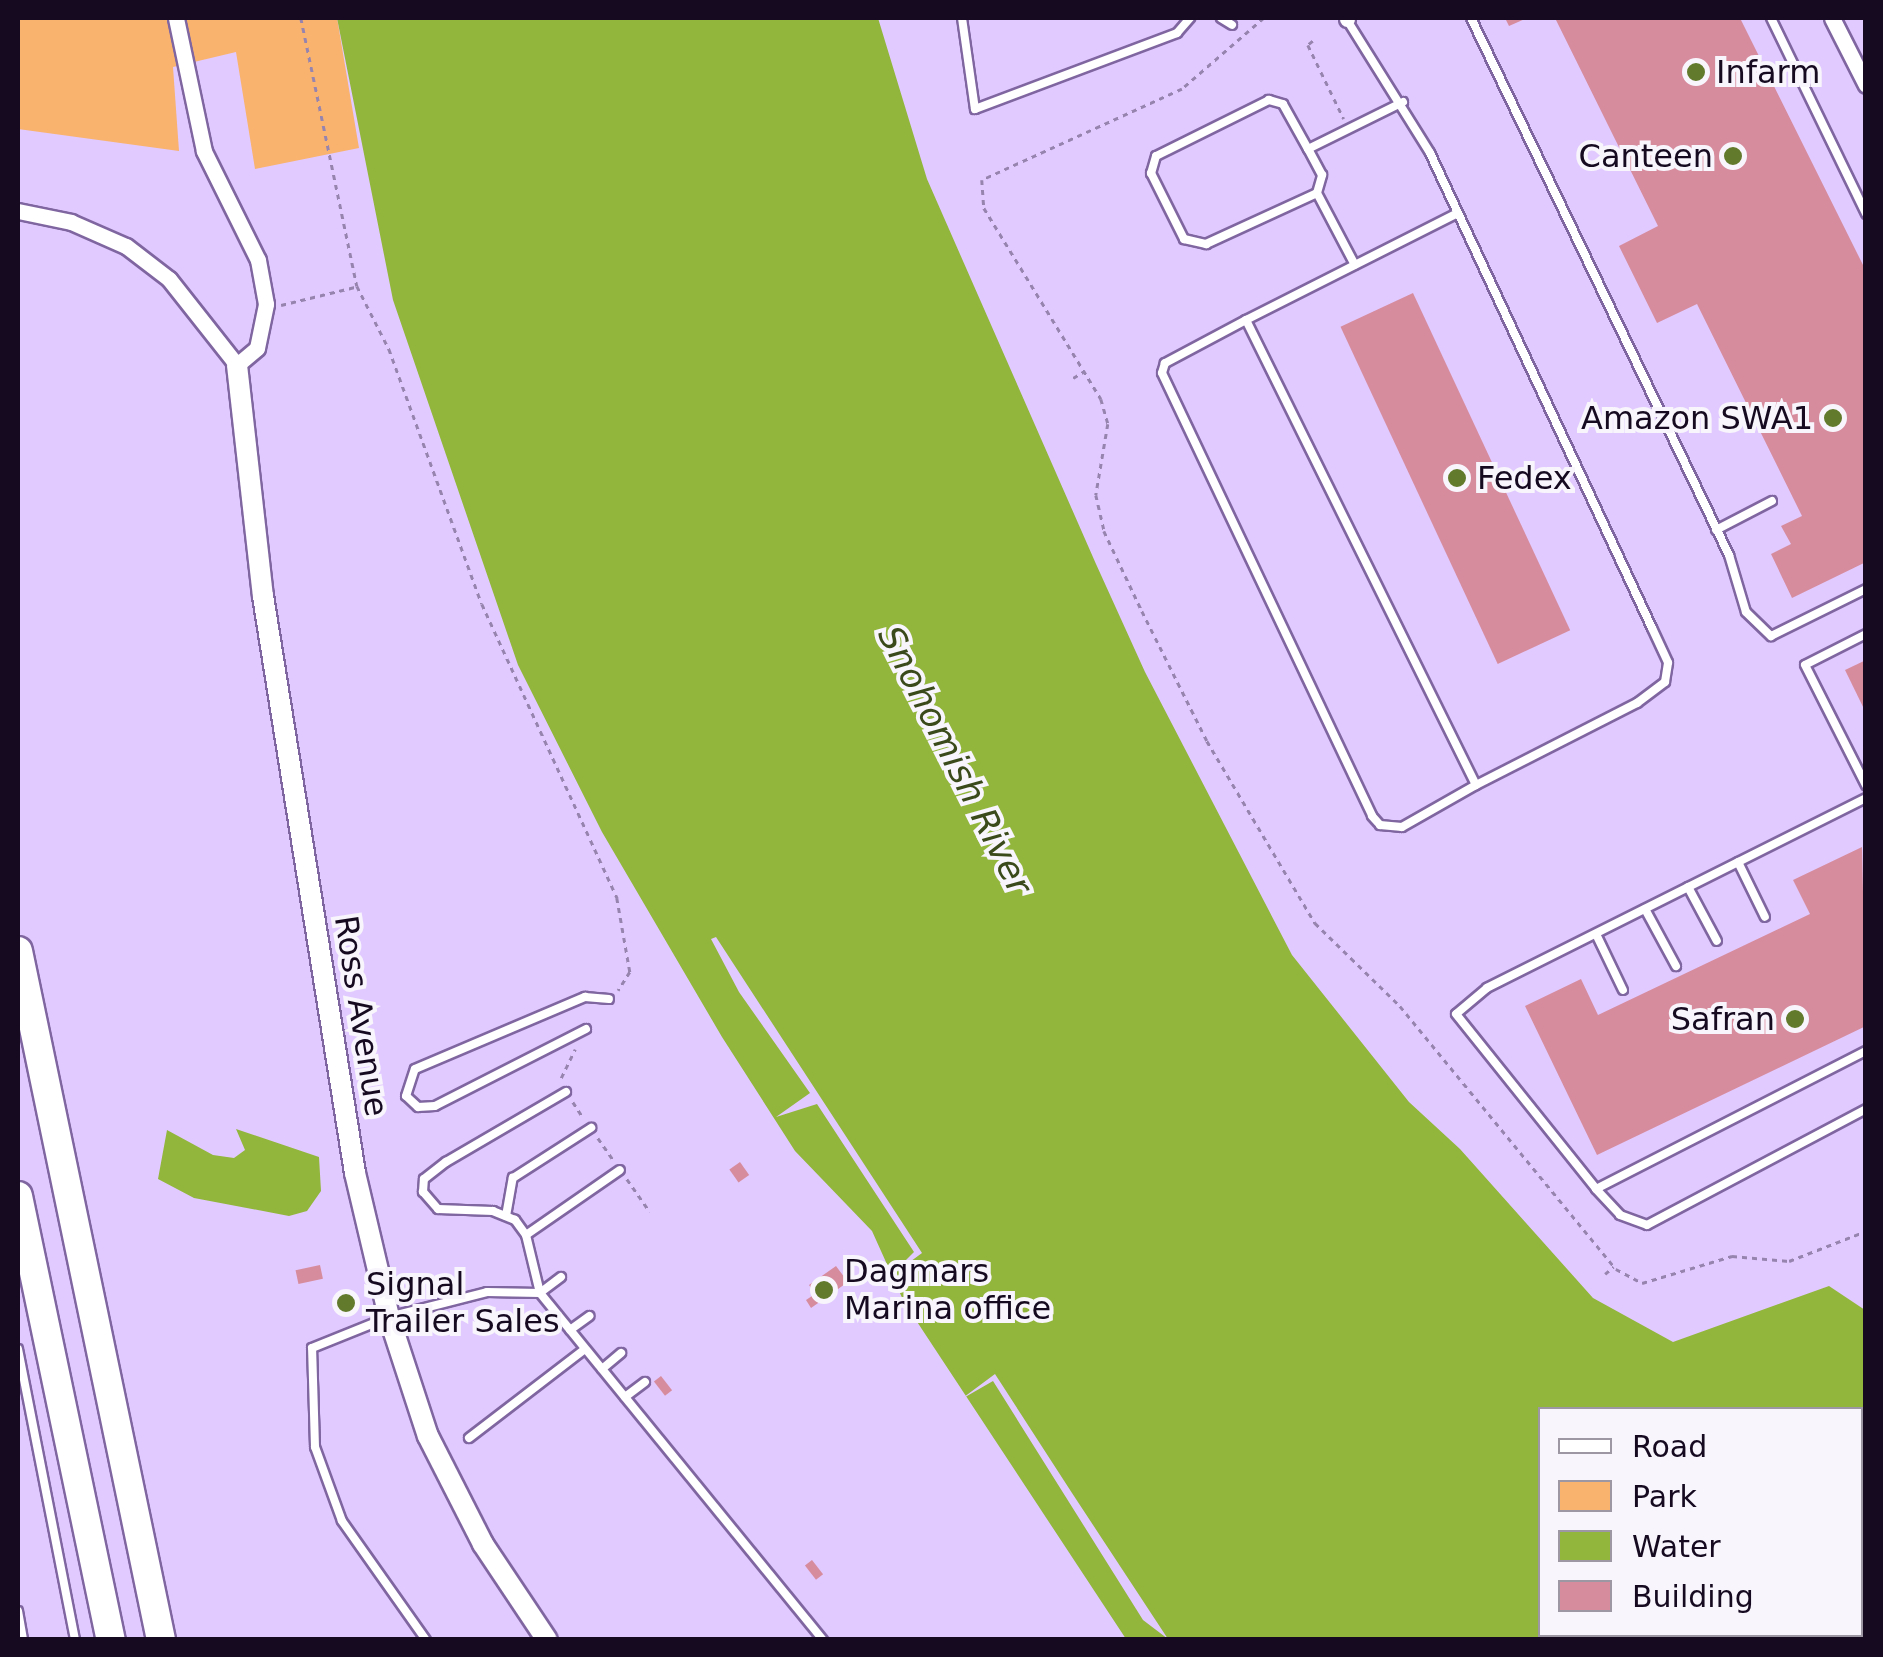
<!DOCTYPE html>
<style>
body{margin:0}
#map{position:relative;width:1883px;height:1657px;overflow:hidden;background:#e1caff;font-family:"DejaVu Sans",sans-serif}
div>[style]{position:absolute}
.green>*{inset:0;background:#f9b36e}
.water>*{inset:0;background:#92b63c}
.pier>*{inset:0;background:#e1caff}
.building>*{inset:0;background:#d78c9e;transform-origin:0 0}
.path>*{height:2.5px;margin-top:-1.25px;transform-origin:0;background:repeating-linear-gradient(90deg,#9784ae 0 5px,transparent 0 10px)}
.roads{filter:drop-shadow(2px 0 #8066a1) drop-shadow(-2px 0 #8066a1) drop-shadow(0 2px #8066a1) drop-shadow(0 -2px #8066a1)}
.service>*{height:8px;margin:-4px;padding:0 4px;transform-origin:4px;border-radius:4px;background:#fff}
.minor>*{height:15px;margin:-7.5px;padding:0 7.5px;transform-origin:7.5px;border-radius:7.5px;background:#fff}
.tertiary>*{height:20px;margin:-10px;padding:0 10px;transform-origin:10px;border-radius:10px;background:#fff}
.motorway>*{height:28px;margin:-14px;padding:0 14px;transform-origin:14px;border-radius:14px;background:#fff}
.dots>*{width:28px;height:28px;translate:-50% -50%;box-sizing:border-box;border:5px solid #f8f5fc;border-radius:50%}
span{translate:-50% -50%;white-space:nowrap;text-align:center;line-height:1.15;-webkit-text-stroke:8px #f8f5fc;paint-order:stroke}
.poi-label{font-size:32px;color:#150a20}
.left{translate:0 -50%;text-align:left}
.right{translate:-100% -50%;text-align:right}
.street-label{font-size:32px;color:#150a20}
.water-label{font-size:35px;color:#3b4a1a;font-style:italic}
.frame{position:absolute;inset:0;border:20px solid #150a20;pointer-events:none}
.legend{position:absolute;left:1538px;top:1407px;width:325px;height:230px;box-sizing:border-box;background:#f8f5fc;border:2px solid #9d97a4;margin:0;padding:12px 18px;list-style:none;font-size:30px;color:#150a20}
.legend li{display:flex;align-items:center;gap:20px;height:50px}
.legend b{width:50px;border:2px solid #9d97a4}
</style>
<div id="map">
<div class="green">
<i style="clip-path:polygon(18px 18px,337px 18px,359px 148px,255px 169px,236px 52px,173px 67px,179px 151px,18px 129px)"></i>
</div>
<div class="water">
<i style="clip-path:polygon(evenodd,337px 18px,878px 18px,927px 179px,1096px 564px,1145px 672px,1292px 955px,1409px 1102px,1460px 1149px,1593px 1298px,1673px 1342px,1829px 1286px,1865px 1310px,1865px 1639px,1126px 1639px,904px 1302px,872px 1231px,795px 1151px,722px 1037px,602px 832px,518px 665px,393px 300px,337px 18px,1540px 1410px,1860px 1410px,1860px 1634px,1540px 1634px,1540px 1410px)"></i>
<i style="clip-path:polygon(236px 1129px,319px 1157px,321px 1191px,307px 1211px,289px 1216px,194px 1198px,158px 1179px,167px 1130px,213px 1155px,234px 1158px,245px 1150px)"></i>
</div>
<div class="pier">
<i style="clip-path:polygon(716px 937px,922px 1253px,888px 1278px,914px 1252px,817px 1104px,776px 1117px,810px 1093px,739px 992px,711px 939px)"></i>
<i style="clip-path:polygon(995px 1374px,1072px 1493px,1168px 1639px,1143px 1620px,993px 1381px,960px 1400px)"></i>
</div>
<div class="building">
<i style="clip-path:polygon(1505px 18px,1527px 18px,1509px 26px)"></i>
<i style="clip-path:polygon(1555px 18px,1740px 18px,1866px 271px,1866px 562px,1792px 598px,1771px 554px,1791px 544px,1781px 526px,1802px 516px,1697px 304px,1657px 323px,1619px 246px,1658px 226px)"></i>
<i style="left:1413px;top:293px;width:372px;height:80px;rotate:65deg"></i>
<i style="clip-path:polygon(1866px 660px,1866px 713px,1845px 670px)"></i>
<i style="clip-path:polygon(1862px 847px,1866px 1026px,1597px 1155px,1525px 1006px,1581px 979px,1598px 1015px,1810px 914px,1793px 880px)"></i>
<i style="left:740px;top:1162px;width:16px;height:13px;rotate:55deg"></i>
<i style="left:320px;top:1265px;width:14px;height:25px;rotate:78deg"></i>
<i style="clip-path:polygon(836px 1266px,848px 1282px,811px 1308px,806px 1300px,815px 1294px,809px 1285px)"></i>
<i style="left:661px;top:1376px;width:18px;height:9px;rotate:52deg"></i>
<i style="left:812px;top:1560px;width:18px;height:9px;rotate:52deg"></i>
</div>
<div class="path">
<i style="left:301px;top:18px;width:274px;rotate:78.2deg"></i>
<i style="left:357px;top:286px;width:71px;rotate:63.1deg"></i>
<i style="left:389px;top:349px;width:271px;rotate:70deg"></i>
<i style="left:482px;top:604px;width:324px;rotate:65.3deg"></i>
<i style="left:617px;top:898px;width:75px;rotate:80deg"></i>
<i style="left:630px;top:972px;width:22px;rotate:122deg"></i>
<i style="left:1264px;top:18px;width:108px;rotate:139.1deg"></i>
<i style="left:1182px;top:89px;width:220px;rotate:155.5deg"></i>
<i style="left:982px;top:180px;width:28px;rotate:86deg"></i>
<i style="left:984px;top:208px;width:224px;rotate:58.5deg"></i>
<i style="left:1101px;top:399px;width:26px;rotate:74deg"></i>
<i style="left:1108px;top:424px;width:72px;rotate:99.6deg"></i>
<i style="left:1096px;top:495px;width:37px;rotate:77deg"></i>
<i style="left:1104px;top:531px;width:89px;rotate:64.6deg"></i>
<i style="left:1142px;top:611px;width:145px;rotate:63.4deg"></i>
<i style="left:1207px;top:741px;width:212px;rotate:59.3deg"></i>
<i style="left:1315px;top:923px;width:119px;rotate:44.3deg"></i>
<i style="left:1400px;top:1006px;width:340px;rotate:50.6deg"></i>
<i style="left:1616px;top:1269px;width:30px;rotate:28deg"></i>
<i style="left:1642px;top:1283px;width:94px;rotate:-16.7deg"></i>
<i style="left:1732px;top:1256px;width:57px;rotate:5deg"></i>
<i style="left:1789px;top:1261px;width:83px;rotate:-21.3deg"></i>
<i style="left:1313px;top:41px;width:6px;rotate:141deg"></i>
<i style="left:1308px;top:45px;width:82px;rotate:64.1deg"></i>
<i style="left:281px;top:305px;width:76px;rotate:-13.7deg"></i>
<i style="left:1073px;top:378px;width:12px;rotate:-31deg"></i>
<i style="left:561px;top:1078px;width:32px;rotate:-64deg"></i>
<i style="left:573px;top:1102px;width:17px;rotate:57deg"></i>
<i style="left:598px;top:1138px;width:28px;rotate:55deg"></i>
<i style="left:627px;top:1179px;width:40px;rotate:55.1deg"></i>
<i style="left:1605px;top:1274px;width:11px;rotate:-41deg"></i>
</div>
<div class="roads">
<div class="service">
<i style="left:962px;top:18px;width:92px;rotate:81.9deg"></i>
<i style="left:975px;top:109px;width:216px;rotate:-20.6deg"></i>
<i style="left:1177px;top:33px;width:20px;rotate:-49deg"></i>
<i style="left:1221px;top:18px;width:13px;rotate:32deg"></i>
<i style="left:1471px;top:18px;width:596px;rotate:64.34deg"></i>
<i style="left:1729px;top:555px;width:59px;rotate:73.4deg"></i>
<i style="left:1746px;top:612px;width:35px;rotate:44deg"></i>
<i style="left:1771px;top:636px;width:106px;rotate:-26.3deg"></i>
<i style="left:1771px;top:18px;width:218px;rotate:64.1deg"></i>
<i style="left:1347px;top:20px;width:157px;rotate:58deg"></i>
<i style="left:1430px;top:153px;width:524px;rotate:64.95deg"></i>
<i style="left:1652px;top:628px;width:38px;rotate:65deg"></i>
<i style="left:1668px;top:663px;width:19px;rotate:99deg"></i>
<i style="left:1665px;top:682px;width:35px;rotate:143deg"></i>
<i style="left:1637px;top:703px;width:181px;rotate:153deg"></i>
<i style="left:1476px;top:785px;width:519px;rotate:-116.32deg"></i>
<i style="left:1246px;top:320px;width:237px;rotate:-26.8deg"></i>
<i style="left:1308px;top:149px;width:51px;rotate:-119.1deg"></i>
<i style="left:1283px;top:104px;width:15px;rotate:-164deg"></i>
<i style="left:1269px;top:100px;width:126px;rotate:153.6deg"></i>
<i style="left:1156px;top:156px;width:18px;rotate:106deg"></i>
<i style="left:1151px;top:173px;width:74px;rotate:63.4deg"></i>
<i style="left:1184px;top:239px;width:23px;rotate:13deg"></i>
<i style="left:1206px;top:244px;width:122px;rotate:-24.7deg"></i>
<i style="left:1317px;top:193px;width:19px;rotate:-74deg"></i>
<i style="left:1322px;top:175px;width:30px;rotate:-118deg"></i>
<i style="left:1308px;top:149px;width:106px;rotate:-26.3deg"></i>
<i style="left:1317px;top:193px;width:81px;rotate:62.2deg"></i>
<i style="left:1246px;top:320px;width:92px;rotate:152deg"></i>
<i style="left:1165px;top:363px;width:10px;rotate:107deg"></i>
<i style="left:1162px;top:373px;width:490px;rotate:64.6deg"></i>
<i style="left:1372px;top:816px;width:12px;rotate:48deg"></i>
<i style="left:1380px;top:825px;width:22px;rotate:5deg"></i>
<i style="left:1402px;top:827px;width:85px;rotate:-29.6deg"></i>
<i style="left:1716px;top:530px;width:63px;rotate:-27.4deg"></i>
<i style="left:1866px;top:634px;width:68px;rotate:153.1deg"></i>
<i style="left:1805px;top:665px;width:135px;rotate:63.1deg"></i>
<i style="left:1866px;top:798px;width:424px;rotate:153.4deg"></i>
<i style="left:1487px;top:988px;width:40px;rotate:140deg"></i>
<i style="left:1456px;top:1014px;width:224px;rotate:51.3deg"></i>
<i style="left:1596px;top:1189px;width:35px;rotate:47deg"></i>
<i style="left:1620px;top:1215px;width:29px;rotate:20deg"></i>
<i style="left:1647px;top:1225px;width:248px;rotate:-27.9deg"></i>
<i style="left:1738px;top:862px;width:61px;rotate:63.9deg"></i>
<i style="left:1688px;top:887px;width:61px;rotate:61.8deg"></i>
<i style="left:1645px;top:909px;width:65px;rotate:61.5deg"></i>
<i style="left:1596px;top:934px;width:62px;rotate:64.3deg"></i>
<i style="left:586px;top:1029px;width:169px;rotate:153deg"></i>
<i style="left:435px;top:1106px;width:17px;rotate:177deg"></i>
<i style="left:418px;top:1107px;width:16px;rotate:-137deg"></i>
<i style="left:406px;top:1096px;width:28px;rotate:-72deg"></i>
<i style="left:415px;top:1069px;width:185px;rotate:-23deg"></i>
<i style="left:585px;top:997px;width:24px;rotate:5deg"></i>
<i style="left:1596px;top:1189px;width:303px;rotate:-27.1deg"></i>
<i style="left:506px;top:1216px;width:39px;rotate:-80deg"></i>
<i style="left:513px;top:1178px;width:93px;rotate:-32.7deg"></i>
<i style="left:526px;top:1235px;width:114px;rotate:-34.7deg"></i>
<i style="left:561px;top:1277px;width:26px;rotate:143deg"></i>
<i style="left:540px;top:1293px;width:60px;rotate:-103.6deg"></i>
<i style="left:526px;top:1235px;width:19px;rotate:-126deg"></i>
<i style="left:515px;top:1220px;width:24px;rotate:-158deg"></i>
<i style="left:493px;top:1211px;width:55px;rotate:-177.9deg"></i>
<i style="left:438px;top:1209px;width:23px;rotate:-131deg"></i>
<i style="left:423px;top:1192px;width:13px;rotate:-86deg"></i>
<i style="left:424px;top:1179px;width:28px;rotate:-38deg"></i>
<i style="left:446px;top:1162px;width:139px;rotate:-30.3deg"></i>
<i style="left:570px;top:1330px;width:24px;rotate:-36deg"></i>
<i style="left:18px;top:1349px;width:297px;rotate:78.9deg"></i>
<i style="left:602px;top:1369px;width:25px;rotate:-40deg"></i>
<i style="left:625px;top:1397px;width:25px;rotate:-37deg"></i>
<i style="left:469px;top:1438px;width:146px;rotate:-37.5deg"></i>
<i style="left:18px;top:1611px;width:29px;rotate:80deg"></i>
<i style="left:426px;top:1640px;width:146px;rotate:-125.2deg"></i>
<i style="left:342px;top:1521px;width:79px;rotate:-110deg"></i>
<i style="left:315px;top:1447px;width:99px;rotate:-91.7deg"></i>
<i style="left:312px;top:1348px;width:83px;rotate:-21.9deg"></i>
<i style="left:389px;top:1317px;width:101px;rotate:-14.3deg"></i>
<i style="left:487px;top:1292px;width:53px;rotate:1.1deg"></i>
<i style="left:540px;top:1293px;width:448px;rotate:50.8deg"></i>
</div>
<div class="minor">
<i style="left:1832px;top:18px;width:75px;rotate:63.1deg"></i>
<i style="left:1347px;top:19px;width:1px;rotate:-90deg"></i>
<i style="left:18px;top:211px;width:54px;rotate:11.7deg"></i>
<i style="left:71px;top:222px;width:60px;rotate:23.6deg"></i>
<i style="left:126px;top:246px;width:54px;rotate:37.5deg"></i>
<i style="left:169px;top:279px;width:110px;rotate:51.7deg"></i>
<i style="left:237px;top:365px;width:26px;rotate:-40deg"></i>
<i style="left:257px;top:348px;width:45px;rotate:-78.4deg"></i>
<i style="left:266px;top:304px;width:45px;rotate:-100.3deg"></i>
<i style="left:258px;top:260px;width:122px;rotate:-116.4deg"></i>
<i style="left:204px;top:151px;width:136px;rotate:-101.9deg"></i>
</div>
<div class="tertiary">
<i style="left:237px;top:365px;width:232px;rotate:83.6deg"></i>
<i style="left:263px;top:596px;width:584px;rotate:80.94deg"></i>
<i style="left:355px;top:1173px;width:148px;rotate:76.7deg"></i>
<i style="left:389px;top:1317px;width:125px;rotate:71.9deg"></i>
<i style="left:428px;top:1436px;width:121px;rotate:63deg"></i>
<i style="left:483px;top:1544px;width:115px;rotate:56.3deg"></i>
</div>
<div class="motorway">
<i style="left:18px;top:951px;width:704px;rotate:78.27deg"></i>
<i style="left:18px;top:1196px;width:454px;rotate:78.2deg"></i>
</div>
</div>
<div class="dots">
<i style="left:1696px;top:72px;background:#627a2c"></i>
<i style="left:1733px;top:156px;background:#627a2c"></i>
<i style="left:1833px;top:418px;background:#627a2c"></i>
<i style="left:1457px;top:478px;background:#627a2c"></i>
<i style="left:1795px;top:1019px;background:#627a2c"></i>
<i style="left:824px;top:1290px;background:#627a2c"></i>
<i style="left:346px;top:1303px;background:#627a2c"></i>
</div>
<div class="poi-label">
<span class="left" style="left:1716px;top:72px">Infarm</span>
<span class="right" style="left:1713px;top:156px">Canteen</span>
<span class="right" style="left:1813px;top:418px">Amazon SWA1</span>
<span class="left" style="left:1477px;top:478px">Fedex</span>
<span class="right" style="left:1775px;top:1019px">Safran</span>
<span class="left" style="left:844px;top:1290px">Dagmars<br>Marina office</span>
<span class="left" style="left:366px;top:1303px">Signal<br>Trailer Sales</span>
</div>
<div class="street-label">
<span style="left:361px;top:1016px;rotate:81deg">Ross Avenue</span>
</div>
<div class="water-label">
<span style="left:955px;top:760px;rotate:63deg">Snohomish River</span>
</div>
<div class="frame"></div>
<ul class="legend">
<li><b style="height:12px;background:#fff"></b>Road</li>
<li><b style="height:28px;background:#f9b36e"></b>Park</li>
<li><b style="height:28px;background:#92b63c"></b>Water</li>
<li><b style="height:28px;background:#d78c9e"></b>Building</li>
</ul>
</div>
